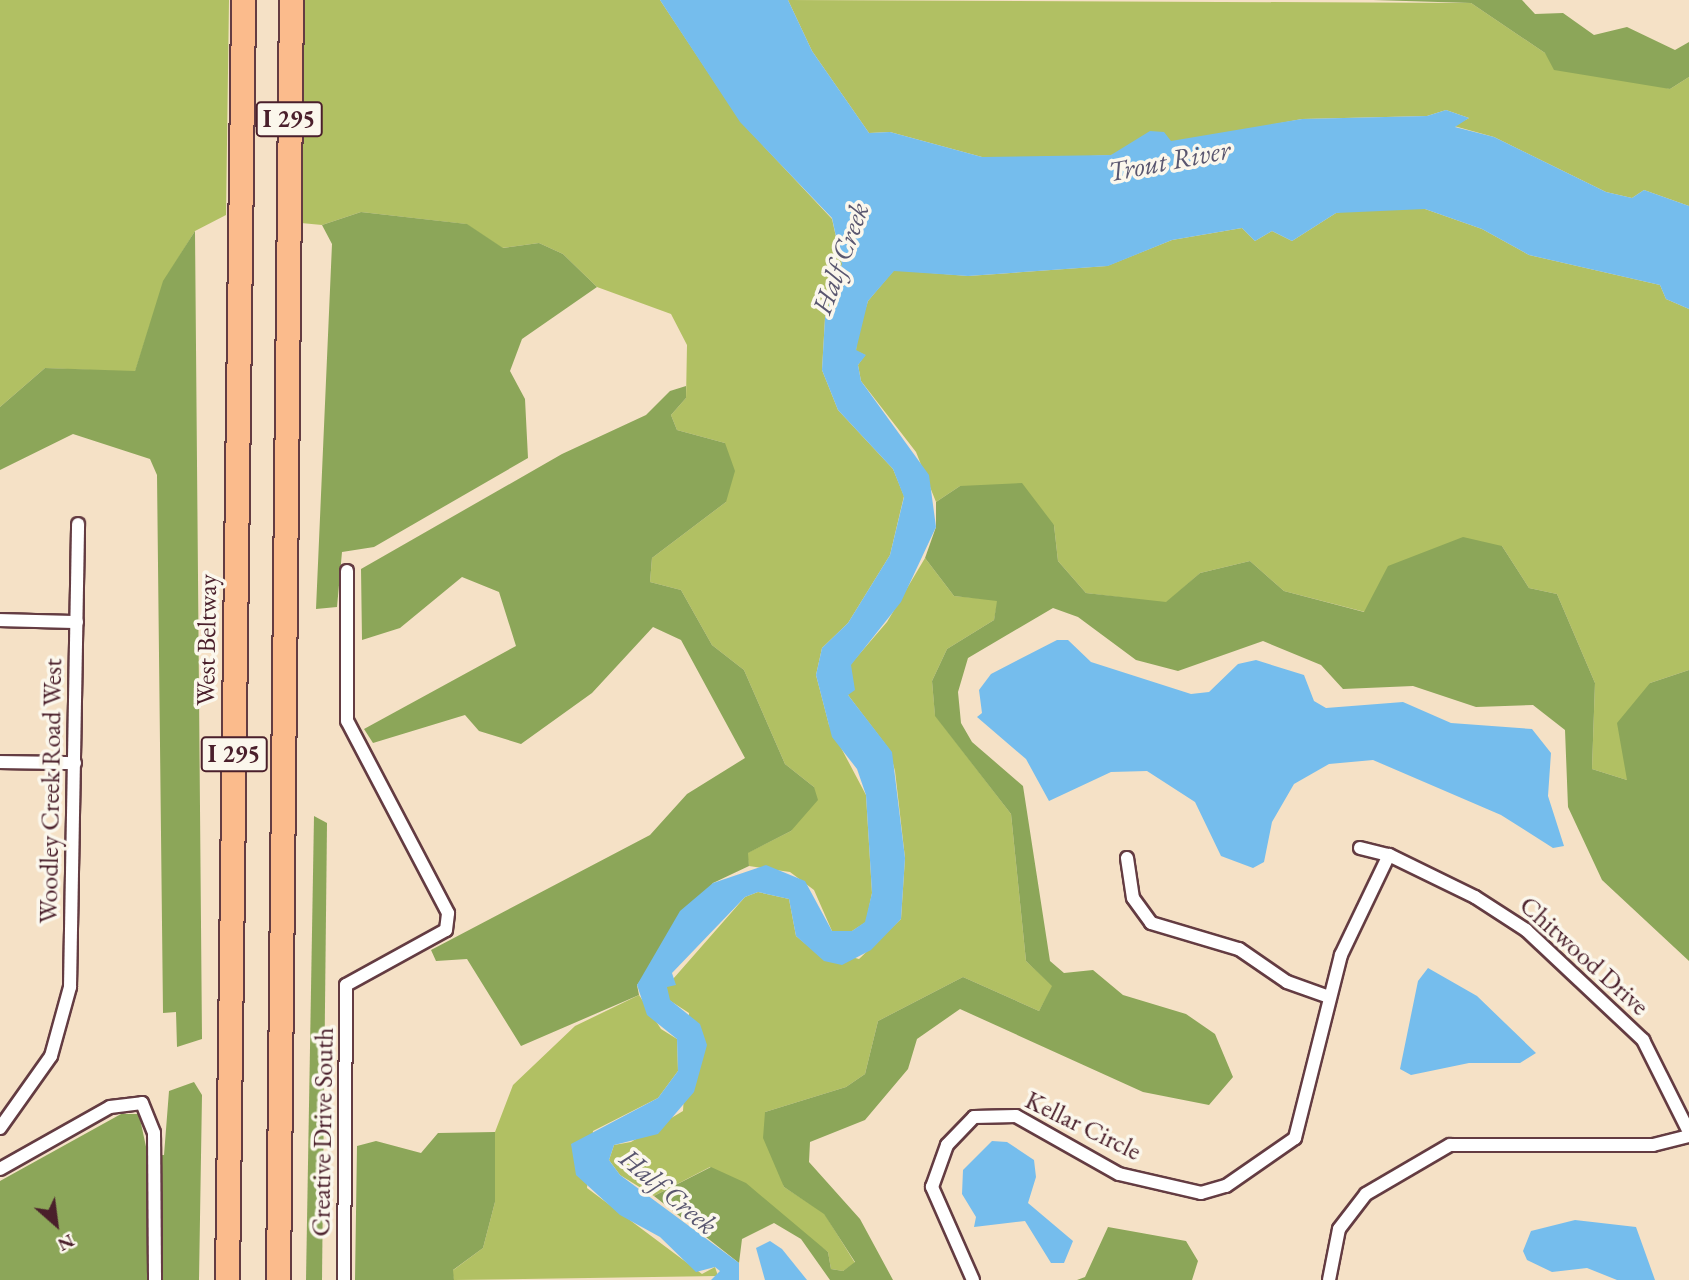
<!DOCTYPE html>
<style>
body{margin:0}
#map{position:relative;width:1689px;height:1280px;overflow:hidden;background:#f5e1c6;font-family:"EB Garamond",serif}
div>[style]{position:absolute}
.green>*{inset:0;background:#b1c063}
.forest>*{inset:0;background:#8ca659}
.water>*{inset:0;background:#75bded}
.roads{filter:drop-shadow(2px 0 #643c42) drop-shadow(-2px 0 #643c42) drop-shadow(0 2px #643c42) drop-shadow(0 -2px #643c42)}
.street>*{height:12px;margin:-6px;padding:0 6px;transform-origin:6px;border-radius:6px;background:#fff}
.highway>*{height:23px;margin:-11.5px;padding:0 11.5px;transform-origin:11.5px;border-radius:11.5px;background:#fbbb8c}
span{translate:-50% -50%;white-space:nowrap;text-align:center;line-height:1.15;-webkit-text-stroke:7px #fbf7ec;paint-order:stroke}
.shield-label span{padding:2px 5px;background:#fbf7ec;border:2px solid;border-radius:5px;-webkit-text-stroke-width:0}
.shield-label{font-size:24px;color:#4a1f2b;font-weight:700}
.street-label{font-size:26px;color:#4a1f2b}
.water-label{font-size:28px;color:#59566f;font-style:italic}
.north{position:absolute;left:21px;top:1189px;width:70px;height:70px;-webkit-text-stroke:5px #fbf7ec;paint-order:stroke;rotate:152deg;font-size:19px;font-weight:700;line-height:28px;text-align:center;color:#4a1f2b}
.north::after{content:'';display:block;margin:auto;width:24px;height:32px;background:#4a1f2b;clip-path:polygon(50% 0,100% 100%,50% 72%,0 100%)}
</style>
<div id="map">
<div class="green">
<i style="clip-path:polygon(0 0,229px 0,226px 215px,195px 231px,164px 281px,135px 372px,45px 368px,0 407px)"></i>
<i style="clip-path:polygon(303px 0,660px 0,741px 122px,832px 219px,842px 264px,825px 318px,822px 370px,838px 410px,893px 469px,904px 496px,890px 555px,848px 623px,822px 648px,816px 675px,829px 725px,866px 795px,872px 893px,866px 922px,852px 931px,832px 931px,814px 890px,790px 872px,749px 866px,747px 853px,791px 831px,814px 787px,785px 764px,744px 670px,712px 645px,681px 590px,650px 582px,652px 558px,726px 502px,725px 443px,677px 430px,671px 415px,686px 398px,687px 345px,671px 314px,597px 287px,563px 254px,539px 243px,502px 248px,466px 224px,361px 212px,322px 225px,301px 223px)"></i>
<i style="clip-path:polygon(788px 0,1471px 3px,1545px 53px,1670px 89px,1689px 77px,1689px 206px,1644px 190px,1632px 198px,1606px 192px,1494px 137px,1454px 126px,1469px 118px,1446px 110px,1427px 116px,1302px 119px,1111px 155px,1048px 158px,982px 157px,890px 132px,869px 133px,812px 51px)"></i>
<i style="clip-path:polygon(1359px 208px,1425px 209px,1482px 229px,1529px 255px,1660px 285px,1666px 299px,1689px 309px,1689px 670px,1650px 683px,1627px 780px,1592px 769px,1595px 683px,1557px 594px,1529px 588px,1502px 546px,1365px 612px,1284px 591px,1250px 561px,1200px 573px,1166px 603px,1086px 593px,1058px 561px,1054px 525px,960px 486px,936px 502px,916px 452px,861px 381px,858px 365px,865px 355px,856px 351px,857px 335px,868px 301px,894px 270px,968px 276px,1107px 266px,1172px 240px,1242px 228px,1255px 241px,1272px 231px,1292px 241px,1336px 213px)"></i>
<i style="clip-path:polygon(925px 558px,954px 596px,998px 600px,994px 620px,947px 649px,932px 681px,935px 715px,1011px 814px,1026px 961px,1053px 986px,1039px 1011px,963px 977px,878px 1021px,865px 1074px,846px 1087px,765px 1112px,784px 1187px,824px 1213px,855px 1263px,843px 1271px,831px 1269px,828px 1252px,710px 1167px,654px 1196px,620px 1175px,609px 1160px,614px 1145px,631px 1142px,683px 1111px,689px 1013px,669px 1000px,666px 987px,745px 897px,758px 892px,789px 899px,796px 936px,807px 945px,859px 959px,901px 919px,905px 858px,895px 771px,889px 749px,848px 695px,850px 665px,887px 622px)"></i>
<i style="clip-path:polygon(639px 995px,661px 1029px,677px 1039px,678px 1071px,658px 1098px,593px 1131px,587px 1188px,702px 1274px,715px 1267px,718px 1276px,454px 1280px,452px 1271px,483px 1248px,495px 1202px,495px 1132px,513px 1085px,575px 1026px)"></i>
</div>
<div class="forest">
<i style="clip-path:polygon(1373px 0,1522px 0,1535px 14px,1563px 13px,1594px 35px,1627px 27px,1675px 50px,1689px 42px,1689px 77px,1670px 89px,1554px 70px,1545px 53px,1471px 3px)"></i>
<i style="clip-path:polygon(361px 212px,467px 224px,503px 248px,539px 243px,563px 254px,597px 287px,522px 339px,510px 371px,525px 399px,528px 458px,374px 547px,342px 552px,337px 607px,316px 609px,332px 244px,322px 225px)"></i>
<i style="clip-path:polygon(195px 231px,202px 1039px,177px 1047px,176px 1012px,163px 1013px,157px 475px,150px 459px,73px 434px,0 470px,0 407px,45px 368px,135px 371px,163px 281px)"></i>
<i style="clip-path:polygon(686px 386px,686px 398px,671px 415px,677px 430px,725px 443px,735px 471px,726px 502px,652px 558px,650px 582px,681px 590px,712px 645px,744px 670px,785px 764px,814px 787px,818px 800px,791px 831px,748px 853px,749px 866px,713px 883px,637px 985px,639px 995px,521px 1046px,467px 959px,436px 961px,431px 950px,650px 835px,687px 794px,745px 758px,681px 640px,653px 627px,592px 693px,521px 744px,479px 731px,465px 715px,373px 743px,364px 729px,516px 646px,499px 592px,462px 577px,400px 628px,362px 640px,361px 569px,562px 454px,646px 415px,670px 391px)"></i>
<i style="clip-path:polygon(1022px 483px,1054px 525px,1058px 561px,1086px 593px,1166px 602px,1200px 573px,1250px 561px,1284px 591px,1364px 612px,1388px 566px,1463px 537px,1502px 546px,1529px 588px,1557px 594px,1595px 683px,1592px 769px,1627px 780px,1617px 723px,1650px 683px,1689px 670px,1689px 961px,1602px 880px,1568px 807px,1565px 730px,1533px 705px,1476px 707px,1413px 686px,1343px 689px,1321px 665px,1263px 641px,1178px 671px,1136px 660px,1078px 617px,1053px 608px,968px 658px,958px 692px,961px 723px,972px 742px,1023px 786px,1050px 961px,1064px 973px,1093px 970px,1123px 995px,1186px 1014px,1215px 1034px,1233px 1077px,1209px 1105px,1143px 1092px,960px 1009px,917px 1039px,908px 1069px,865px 1120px,810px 1142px,809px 1162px,860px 1219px,893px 1280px,830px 1280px,801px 1239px,774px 1223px,742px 1239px,739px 1263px,654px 1196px,711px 1167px,746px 1183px,828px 1252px,831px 1269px,843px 1271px,855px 1262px,824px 1214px,784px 1187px,763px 1138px,765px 1112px,846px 1087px,865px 1074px,878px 1021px,963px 977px,1039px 1011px,1052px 986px,1026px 961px,1011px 814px,935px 716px,932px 681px,947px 649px,994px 620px,997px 601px,954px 596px,925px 558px,936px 527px,936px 502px,960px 486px)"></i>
<i style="clip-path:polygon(314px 816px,327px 823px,322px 1280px,306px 1280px)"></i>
<i style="clip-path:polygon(194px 1082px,202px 1095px,199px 1280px,0 1280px,0 1181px,121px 1114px,139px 1114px,148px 1156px,164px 1155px,169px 1091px)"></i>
<i style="clip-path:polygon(495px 1132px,495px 1202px,483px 1248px,453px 1270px,454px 1280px,355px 1280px,357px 1146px,376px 1141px,421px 1153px,438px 1133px)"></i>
<i style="clip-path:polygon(1108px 1227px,1186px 1241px,1198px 1261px,1192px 1280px,1077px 1280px,1085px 1277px)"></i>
</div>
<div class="water">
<i style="clip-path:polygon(660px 0,788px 0,812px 51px,869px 133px,890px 132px,982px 157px,1111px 155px,1150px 131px,1164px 132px,1171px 141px,1302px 119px,1427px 116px,1446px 110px,1469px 118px,1455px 127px,1494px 137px,1606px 192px,1632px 198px,1644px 190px,1689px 206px,1689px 309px,1666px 299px,1660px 285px,1529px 255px,1482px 229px,1425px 209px,1336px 213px,1292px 241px,1272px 231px,1255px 241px,1242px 228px,1172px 240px,1108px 266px,968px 276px,894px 271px,868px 301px,856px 350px,866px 355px,858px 365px,861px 381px,929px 475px,936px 527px,901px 602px,851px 665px,855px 690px,848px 695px,892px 752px,905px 858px,901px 919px,871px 950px,842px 965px,824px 961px,796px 936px,789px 899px,758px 892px,745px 897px,672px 973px,676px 985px,667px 987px,670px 1000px,700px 1024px,707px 1045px,694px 1092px,658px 1134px,614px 1145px,609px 1160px,620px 1175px,739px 1263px,739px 1280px,711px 1280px,720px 1271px,715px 1267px,696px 1272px,660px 1237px,620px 1215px,576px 1175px,571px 1144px,658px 1098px,678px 1071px,677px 1039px,647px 1015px,637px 985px,680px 911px,713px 883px,766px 865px,805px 881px,832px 931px,852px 931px,865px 922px,872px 893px,866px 795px,857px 769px,832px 737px,816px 675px,822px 648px,848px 623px,890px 555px,904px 497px,893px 469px,838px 410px,822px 370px,825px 318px,842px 264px,832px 218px,740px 122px)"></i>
<i style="clip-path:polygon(1057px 640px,1068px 640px,1091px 662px,1191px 694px,1209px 692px,1238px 664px,1256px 660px,1304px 675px,1314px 701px,1326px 708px,1403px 702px,1451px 723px,1532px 729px,1551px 753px,1548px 796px,1564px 846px,1553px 848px,1501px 815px,1373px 760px,1329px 764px,1294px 784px,1272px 822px,1264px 862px,1253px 868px,1221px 856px,1195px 802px,1147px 771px,1111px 772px,1049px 801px,1026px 759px,977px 717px,982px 713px,979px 690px,991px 674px)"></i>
<i style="clip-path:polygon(1428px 968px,1477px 996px,1536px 1053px,1520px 1063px,1469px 1063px,1411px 1075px,1400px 1069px,1418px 981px)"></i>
<i style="clip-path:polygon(992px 1141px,1007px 1142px,1034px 1160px,1036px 1177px,1028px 1203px,1073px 1241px,1064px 1263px,1051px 1263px,1025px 1221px,974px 1227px,976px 1217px,962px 1194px,963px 1170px)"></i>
<i style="clip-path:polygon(1575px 1220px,1636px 1227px,1655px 1280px,1617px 1280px,1587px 1268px,1552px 1272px,1527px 1260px,1523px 1251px,1531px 1231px)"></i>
<i style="clip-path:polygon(770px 1241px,782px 1249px,807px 1280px,765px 1280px,756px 1248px)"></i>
</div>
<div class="roads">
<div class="street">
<i style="left:0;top:620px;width:77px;rotate:1.5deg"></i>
<i style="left:0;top:762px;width:75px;rotate:0.8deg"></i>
<i style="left:1360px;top:848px;width:30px;rotate:14deg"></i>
<i style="left:1389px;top:855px;width:96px;rotate:26deg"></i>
<i style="left:1475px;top:897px;width:61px;rotate:32.9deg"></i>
<i style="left:1526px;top:930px;width:161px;rotate:43.2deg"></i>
<i style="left:1643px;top:1040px;width:103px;rotate:63.4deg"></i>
<i style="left:1127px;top:858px;width:40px;rotate:81.5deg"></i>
<i style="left:1133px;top:898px;width:31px;rotate:54deg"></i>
<i style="left:1151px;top:923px;width:92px;rotate:16.5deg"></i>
<i style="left:1239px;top:949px;width:58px;rotate:34.5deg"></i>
<i style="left:1287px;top:982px;width:45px;rotate:19.7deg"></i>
<i style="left:0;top:1128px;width:88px;rotate:-54.7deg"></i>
<i style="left:51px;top:1056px;width:72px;rotate:-74.6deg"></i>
<i style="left:70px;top:987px;width:463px;rotate:-89deg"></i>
<i style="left:0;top:1169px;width:126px;rotate:-29.4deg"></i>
<i style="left:110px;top:1107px;width:32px;rotate:-7deg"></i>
<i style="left:142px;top:1103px;width:32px;rotate:68deg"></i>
<i style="left:154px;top:1133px;width:147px;rotate:89.6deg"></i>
<i style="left:344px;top:1280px;width:295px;rotate:-89.6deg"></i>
<i style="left:346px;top:985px;width:114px;rotate:-28.8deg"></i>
<i style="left:446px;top:930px;width:17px;rotate:-83deg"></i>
<i style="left:448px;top:913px;width:217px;rotate:-117.7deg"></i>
<i style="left:347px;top:721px;width:150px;rotate:-90deg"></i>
<i style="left:973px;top:1280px;width:102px;rotate:-113.8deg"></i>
<i style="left:932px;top:1187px;width:45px;rotate:-70.3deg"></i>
<i style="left:947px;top:1145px;width:39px;rotate:-46deg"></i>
<i style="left:974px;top:1117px;width:42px;rotate:-1.4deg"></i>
<i style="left:1016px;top:1116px;width:118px;rotate:29.4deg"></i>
<i style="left:1119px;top:1174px;width:84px;rotate:13deg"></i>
<i style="left:1201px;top:1193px;width:26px;rotate:-16deg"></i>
<i style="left:1226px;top:1186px;width:84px;rotate:-34.8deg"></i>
<i style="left:1295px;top:1138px;width:189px;rotate:-75.9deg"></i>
<i style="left:1341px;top:955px;width:111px;rotate:-64.4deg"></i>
<i style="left:1329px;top:1280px;width:52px;rotate:-78.9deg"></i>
<i style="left:1339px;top:1229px;width:44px;rotate:-52.4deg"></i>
<i style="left:1366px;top:1194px;width:97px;rotate:-30.3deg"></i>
<i style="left:1450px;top:1145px;width:203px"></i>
<i style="left:1653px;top:1145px;width:37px;rotate:-14deg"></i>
</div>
<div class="highway">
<i style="left:227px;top:1280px;width:1280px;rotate:-89.28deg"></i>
<i style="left:278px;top:1280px;width:1280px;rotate:-89.42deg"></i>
</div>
</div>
<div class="shield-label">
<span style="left:289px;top:119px">I 295</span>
<span style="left:234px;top:754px">I 295</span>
</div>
<div class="street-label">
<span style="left:207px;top:640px;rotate:-89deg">West Beltway</span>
<span style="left:51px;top:791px;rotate:-89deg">Woodley Creek Road West</span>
<span style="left:1584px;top:956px;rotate:42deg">Chitwood Drive</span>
<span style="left:1083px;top:1126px;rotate:26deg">Kellar Circle</span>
<span style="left:323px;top:1132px;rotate:-89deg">Creative Drive South</span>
</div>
<div class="water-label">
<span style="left:1169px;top:160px;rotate:-11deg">Trout River</span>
<span style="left:840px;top:258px;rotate:-70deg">Half Creek</span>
<span style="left:669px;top:1191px;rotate:40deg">Half Creek</span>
</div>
<div class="north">N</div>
</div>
